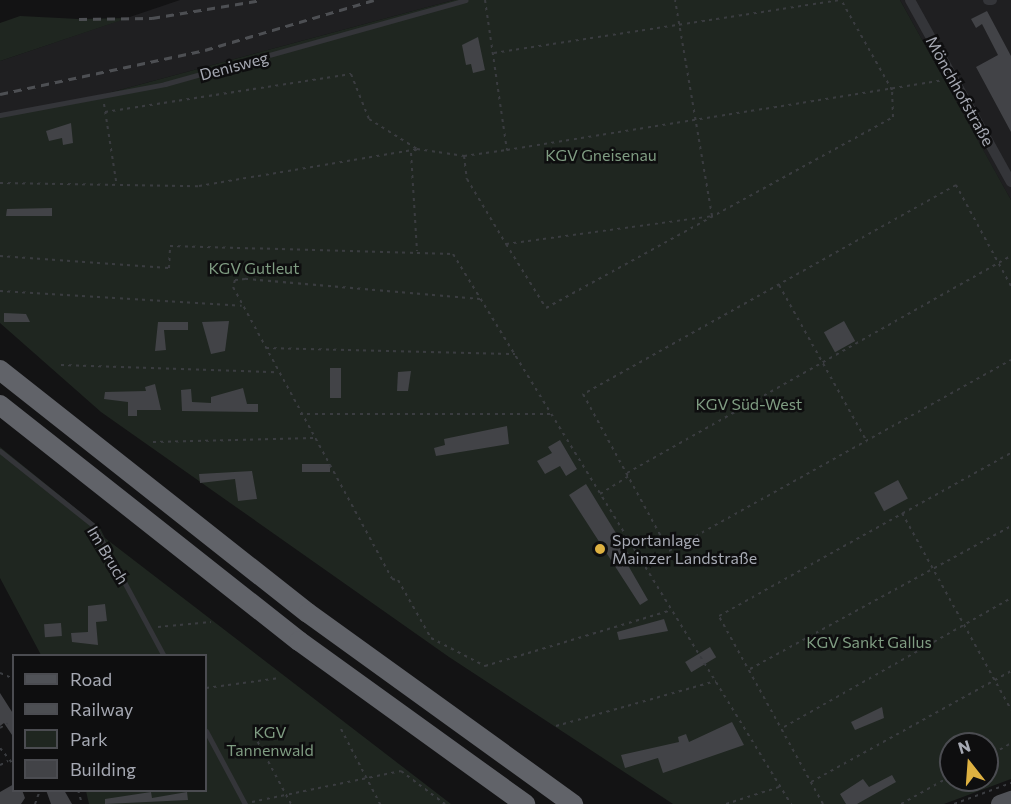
<!DOCTYPE html>
<meta charset="utf-8">
<style>
body{margin:0}
#map{position:relative;width:1011px;height:804px;overflow:hidden;background:#131314;font-family:Commissioner,sans-serif}
div>[style]{position:absolute}
.built>*{inset:0;background:#1f1f21}
.green>*{inset:0;background:#1f2620}
.building>*{inset:0;background:#424347;transform-origin:0 0}
.path>*{height:2px;margin-top:-1px;transform-origin:0;background:repeating-linear-gradient(90deg,#3a3c40 0 3px,transparent 0 7.5px)}
.service>*{height:5px;margin:-2.5px;padding:0 2.5px;transform-origin:2.5px;border-radius:2.5px;background:#343539}
.minor>*{height:10px;margin:-5px;padding:0 5px;transform-origin:5px;border-radius:5px;background:#343539}
.primary>*{height:18px;margin:-9px;padding:0 9px;transform-origin:9px;border-radius:9px;background:#505257}
.motorway>*{height:20px;margin:-10px;padding:0 10px;transform-origin:10px;border-radius:10px;background:#616369}
.rail>*{height:3px;margin-top:-1.5px;transform-origin:0;background:repeating-linear-gradient(90deg,#4d4f53 0 8px,transparent 0 14px)}
.dots>*{width:16px;height:16px;translate:-50% -50%;box-sizing:border-box;border:3px solid #0e0e0f;border-radius:50%}
span{translate:-50% -50%;white-space:nowrap;text-align:center;line-height:1.15;-webkit-text-stroke:5px #0e0e0f;paint-order:stroke}
.street-label{font-size:16px;color:#a6a9b3}
.park-label{font-size:16px;color:#7f9c82}
.poi-label{font-size:16px;color:#a6a9b3}
.left{translate:0 -50%;text-align:left}
.legend{position:absolute;left:12px;top:654px;width:195px;height:138px;box-sizing:border-box;background:#0e0e0f;border:2px solid #4b4c51;margin:0;padding:8px 10px;list-style:none;font-size:18px;color:#a6a9b3}
.legend li{display:flex;align-items:center;gap:12px;height:30px}
.legend b{width:30px;border:2px solid #4b4c51}
.north{position:absolute;left:939px;top:732px;width:60px;height:60px;box-sizing:border-box;background:#0e0e0f;border:2px solid #4b4c51;border-radius:50%;rotate:343deg;font-size:16px;font-weight:700;line-height:24px;text-align:center;color:#a6a9b3}
.north::after{content:'';display:block;margin:auto;width:21px;height:27px;background:#deb141;clip-path:polygon(50% 0,100% 100%,50% 72%,0 100%)}
</style>
<div id="map">
<div class="built">
<i style="clip-path:polygon(180px 0,454px 0,105px 94px,0 115px,0 61px)"></i>
<i style="clip-path:polygon(900px 0,1011px 0,1011px 200px,970px 127px)"></i>
</div>
<div class="green">
<i style="clip-path:polygon(evenodd,454px 0,900px 0,1011px 200px,1011px 779px,944px 804px,673px 804px,449px 657px,101px 412px,0 323px,0 115px,105px 94px,454px 0,951px 744px,987px 744px,987px 780px,951px 780px,951px 744px)"></i>
<i style="clip-path:polygon(20px 16px,79px 19px,128px 18px,0 61px,0 23px)"></i>
<i style="clip-path:polygon(0 447px,100px 528px,105px 538px,451px 804px,89px 804px,86px 791px,206px 790px,206px 656px,41px 655px,0 578px)"></i>
</div>
<div class="building">
<i style="clip-path:polygon(987px 11px,1011px 56px,1011px 132px,976px 67px,998px 55px,982px 24px,976px 28px,971px 19px)"></i>
<i style="clip-path:polygon(478px 37px,485px 70px,473px 73px,471px 64px,466px 65px,462px 45px)"></i>
<i style="clip-path:polygon(71px 123px,73px 143px,63px 145px,62px 138px,49px 141px,46px 131px)"></i>
<i style="clip-path:polygon(52px 208px,52px 216px,6px 216px,7px 209px)"></i>
<i style="clip-path:polygon(4px 313px,26px 314px,30px 322px,4px 322px)"></i>
<i style="clip-path:polygon(229px 321px,225px 351px,211px 354px,202px 322px)"></i>
<i style="left:844px;top:321px;width:23px;height:23px;rotate:61deg"></i>
<i style="clip-path:polygon(158px 322px,188px 322px,188px 330px,164px 330px,166px 350px,155px 351px)"></i>
<i style="left:330px;top:368px;width:11px;height:30px"></i>
<i style="clip-path:polygon(411px 371px,408px 391px,397px 391px,398px 372px)"></i>
<i style="clip-path:polygon(155px 384px,161px 410px,137px 410px,137px 416px,128px 416px,128px 402px,104px 399px,105px 392px,146px 391px,145px 387px)"></i>
<i style="clip-path:polygon(243px 388px,247px 404px,258px 404px,258px 412px,182px 411px,181px 390px,191px 389px,192px 402px,211px 403px,211px 397px)"></i>
<i style="clip-path:polygon(507px 426px,509px 444px,436px 456px,434px 448px,445px 445px,444px 439px)"></i>
<i style="clip-path:polygon(560px 440px,577px 469px,566px 476px,560px 466px,545px 474px,537px 461px,552px 453px,548px 447px)"></i>
<i style="left:330px;top:464px;width:8px;height:28px;rotate:90deg"></i>
<i style="clip-path:polygon(252px 471px,257px 499px,238px 501px,235px 479px,200px 483px,199px 474px)"></i>
<i style="left:898px;top:480px;width:21px;height:27px;rotate:62deg"></i>
<i style="clip-path:polygon(586px 484px,630px 556px,629px 567px,648px 600px,640px 605px,569px 495px)"></i>
<i style="clip-path:polygon(105px 604px,107px 621px,96px 622px,98px 645px,72px 642px,71px 633px,88px 632px,88px 606px)"></i>
<i style="clip-path:polygon(664px 619px,668px 631px,619px 640px,617px 632px)"></i>
<i style="left:61px;top:623px;width:13px;height:17px;rotate:86deg"></i>
<i style="left:710px;top:647px;width:12px;height:29px;rotate:59deg"></i>
<i style="clip-path:polygon(0 693px,14px 715px,14px 738px,4px 723px,0 726px)"></i>
<i style="clip-path:polygon(882px 707px,884px 718px,855px 730px,851px 722px)"></i>
<i style="clip-path:polygon(732px 722px,744px 745px,663px 773px,658px 758px,625px 768px,621px 755px,679px 742px,678px 737px,686px 734px,689px 742px)"></i>
<i style="clip-path:polygon(892px 775px,896px 782px,857px 804px,846px 804px,840px 794px,863px 779px,869px 787px)"></i>
<i style="clip-path:polygon(14px 784px,14px 790px,22px 790px,25px 798px,21px 804px,0 804px,0 792px)"></i>
<i style="clip-path:polygon(46px 790px,64px 790px,72px 804px,51px 804px)"></i>
<i style="clip-path:polygon(151px 792px,152px 798px,187px 792px,188px 800px,105px 804px,105px 799px)"></i>
</div>
<div class="path">
<i style="left:485px;top:0;width:152px;rotate:81.7deg"></i>
<i style="left:494px;top:53px;width:350px;rotate:-8.7deg"></i>
<i style="left:104px;top:104px;width:78px;rotate:81.1deg"></i>
<i style="left:105px;top:112px;width:249px;rotate:-8.8deg"></i>
<i style="left:351px;top:74px;width:48px;rotate:68.2deg"></i>
<i style="left:369px;top:119px;width:57px;rotate:32deg"></i>
<i style="left:417px;top:149px;width:7px;rotate:146deg"></i>
<i style="left:411px;top:153px;width:98px;rotate:86.5deg"></i>
<i style="left:464px;top:156px;width:23px;rotate:83deg"></i>
<i style="left:467px;top:179px;width:76px;rotate:59deg"></i>
<i style="left:506px;top:244px;width:208px;rotate:-7.7deg"></i>
<i style="left:712px;top:216px;width:219px;rotate:-99.7deg"></i>
<i style="left:0;top:183px;width:199px;rotate:0.9deg"></i>
<i style="left:199px;top:186px;width:221px;rotate:-9.6deg"></i>
<i style="left:417px;top:149px;width:48px;rotate:8.5deg"></i>
<i style="left:464px;top:156px;width:43px;rotate:-7.9deg"></i>
<i style="left:507px;top:150px;width:441px;rotate:-9.1deg"></i>
<i style="left:506px;top:244px;width:75px;rotate:58deg"></i>
<i style="left:546px;top:308px;width:396px;rotate:-28.8deg"></i>
<i style="left:893px;top:117px;width:27px;rotate:-92deg"></i>
<i style="left:892px;top:90px;width:103px;rotate:-119.5deg"></i>
<i style="left:0;top:256px;width:169px;rotate:4.1deg"></i>
<i style="left:169px;top:268px;width:22px;rotate:-87deg"></i>
<i style="left:170px;top:246px;width:283px;rotate:1.6deg"></i>
<i style="left:453px;top:254px;width:646px;rotate:58.43deg"></i>
<i style="left:779px;top:285px;width:180px;rotate:60.7deg"></i>
<i style="left:1011px;top:286px;width:115px;rotate:-118.6deg"></i>
<i style="left:956px;top:185px;width:428px;rotate:150.7deg"></i>
<i style="left:583px;top:394px;width:179px;rotate:61.3deg"></i>
<i style="left:669px;top:551px;width:392px;rotate:-29.2deg"></i>
<i style="left:0;top:291px;width:242px;rotate:3.5deg"></i>
<i style="left:480px;top:299px;width:236px;rotate:-175.1deg"></i>
<i style="left:245px;top:279px;width:10px;rotate:174deg"></i>
<i style="left:235px;top:280px;width:7px;rotate:106deg"></i>
<i style="left:233px;top:287px;width:332px;rotate:61.4deg"></i>
<i style="left:392px;top:579px;width:6px;rotate:9deg"></i>
<i style="left:398px;top:580px;width:67px;rotate:60.4deg"></i>
<i style="left:431px;top:638px;width:61px;rotate:27.4deg"></i>
<i style="left:485px;top:666px;width:195px;rotate:-16.7deg"></i>
<i style="left:266px;top:348px;width:249px;rotate:1.4deg"></i>
<i style="left:61px;top:365px;width:216px;rotate:1.9deg"></i>
<i style="left:300px;top:414px;width:251px"></i>
<i style="left:153px;top:442px;width:161px;rotate:-1.4deg"></i>
<i style="left:627px;top:473px;width:441px;rotate:-29.5deg"></i>
<i style="left:600px;top:494px;width:34px;rotate:-32deg"></i>
<i style="left:902px;top:513px;width:225px;rotate:61deg"></i>
<i style="left:158px;top:627px;width:53px;rotate:-5.4deg"></i>
<i style="left:750px;top:669px;width:298px;rotate:-28.7deg"></i>
<i style="left:0;top:673px;width:15px;rotate:23deg"></i>
<i style="left:206px;top:688px;width:74px;rotate:-7.8deg"></i>
<i style="left:556px;top:726px;width:166px;rotate:-15.7deg"></i>
<i style="left:784px;top:727px;width:261px;rotate:-29.6deg"></i>
<i style="left:0;top:728px;width:9px;rotate:-32deg"></i>
<i style="left:341px;top:729px;width:85px;rotate:62.5deg"></i>
<i style="left:254px;top:735px;width:78px;rotate:61.8deg"></i>
<i style="left:0;top:748px;width:22px;rotate:51deg"></i>
<i style="left:987px;top:757px;width:28px;rotate:-30deg"></i>
<i style="left:0;top:765px;width:9px;rotate:-27deg"></i>
<i style="left:811px;top:782px;width:229px;rotate:-29deg"></i>
<i style="left:78px;top:790px;width:15px;rotate:74deg"></i>
<i style="left:252px;top:802px;width:152px;rotate:-11.8deg"></i>
<i style="left:401px;top:771px;width:55px;rotate:36.9deg"></i>
<i style="left:35px;top:804px;width:15px;rotate:-70deg"></i>
<i style="left:726px;top:804px;width:56px;rotate:-17.8deg"></i>
<i style="left:823px;top:804px;width:215px;rotate:-119deg"></i>
<i style="left:719px;top:616px;width:334px;rotate:-29.2deg"></i>
<i style="left:901px;top:804px;width:57px;rotate:-29.2deg"></i>
<i style="left:954px;top:804px;width:61px;rotate:-20.2deg"></i>
</div>
<div class="service">
<i style="left:0;top:115px;width:168px;rotate:-10.6deg"></i>
<i style="left:165px;top:84px;width:312px;rotate:-15.6deg"></i>
<i style="left:0;top:451px;width:120px;rotate:38.6deg"></i>
<i style="left:94px;top:526px;width:148px;rotate:61.7deg"></i>
<i style="left:206px;top:731px;width:83px;rotate:61.9deg"></i>
</div>
<div class="minor">
<i style="left:910px;top:0;width:208px;rotate:61deg"></i>
<i style="left:988px;top:0;width:4px"></i>
</div>
<div class="primary">
<i style="left:1000px;top:804px;width:12px;rotate:-20deg"></i>
</div>
<div class="motorway">
<i style="left:0;top:370px;width:392px;rotate:38.3deg"></i>
<i style="left:308px;top:613px;width:327px;rotate:35.8deg"></i>
<i style="left:0;top:405px;width:381px;rotate:38.3deg"></i>
<i style="left:299px;top:641px;width:279px;rotate:35.8deg"></i>
</div>
<div class="rail">
<i style="left:79px;top:19px;width:73px;rotate:-0.8deg"></i>
<i style="left:152px;top:18px;width:111px;rotate:-9.3deg"></i>
<i style="left:0;top:94px;width:210px;rotate:-12.1deg"></i>
<i style="left:205px;top:50px;width:176px;rotate:-16.5deg"></i>
</div>
<div class="dots">
<i style="left:600px;top:549px;background:#deb141"></i>
</div>
<div class="street-label">
<span style="left:234px;top:66px;rotate:-15deg">Denisweg</span>
<span style="left:960px;top:91px;rotate:61deg">Mönchhofstraße</span>
<span style="left:108px;top:555px;rotate:59deg">Im Bruch</span>
</div>
<div class="park-label">
<span style="left:601px;top:155px">KGV Gneisenau</span>
<span style="left:254px;top:268px">KGV Gutleut</span>
<span style="left:749px;top:404px">KGV Süd-West</span>
<span style="left:869px;top:642px">KGV Sankt Gallus</span>
<span style="left:270px;top:741px">KGV<br>Tannenwald</span>
</div>
<div class="poi-label">
<span class="left" style="left:612px;top:549px">Sportanlage<br>Mainzer Landstraße</span>
</div>
<ul class="legend">
<li><b style="height:8px;background:#505257"></b>Road</li>
<li><b style="height:8px;background:#4d4f53"></b>Railway</li>
<li><b style="height:16px;background:#1f2620"></b>Park</li>
<li><b style="height:16px;background:#424347"></b>Building</li>
</ul>
<div class="north">N</div>
</div>
